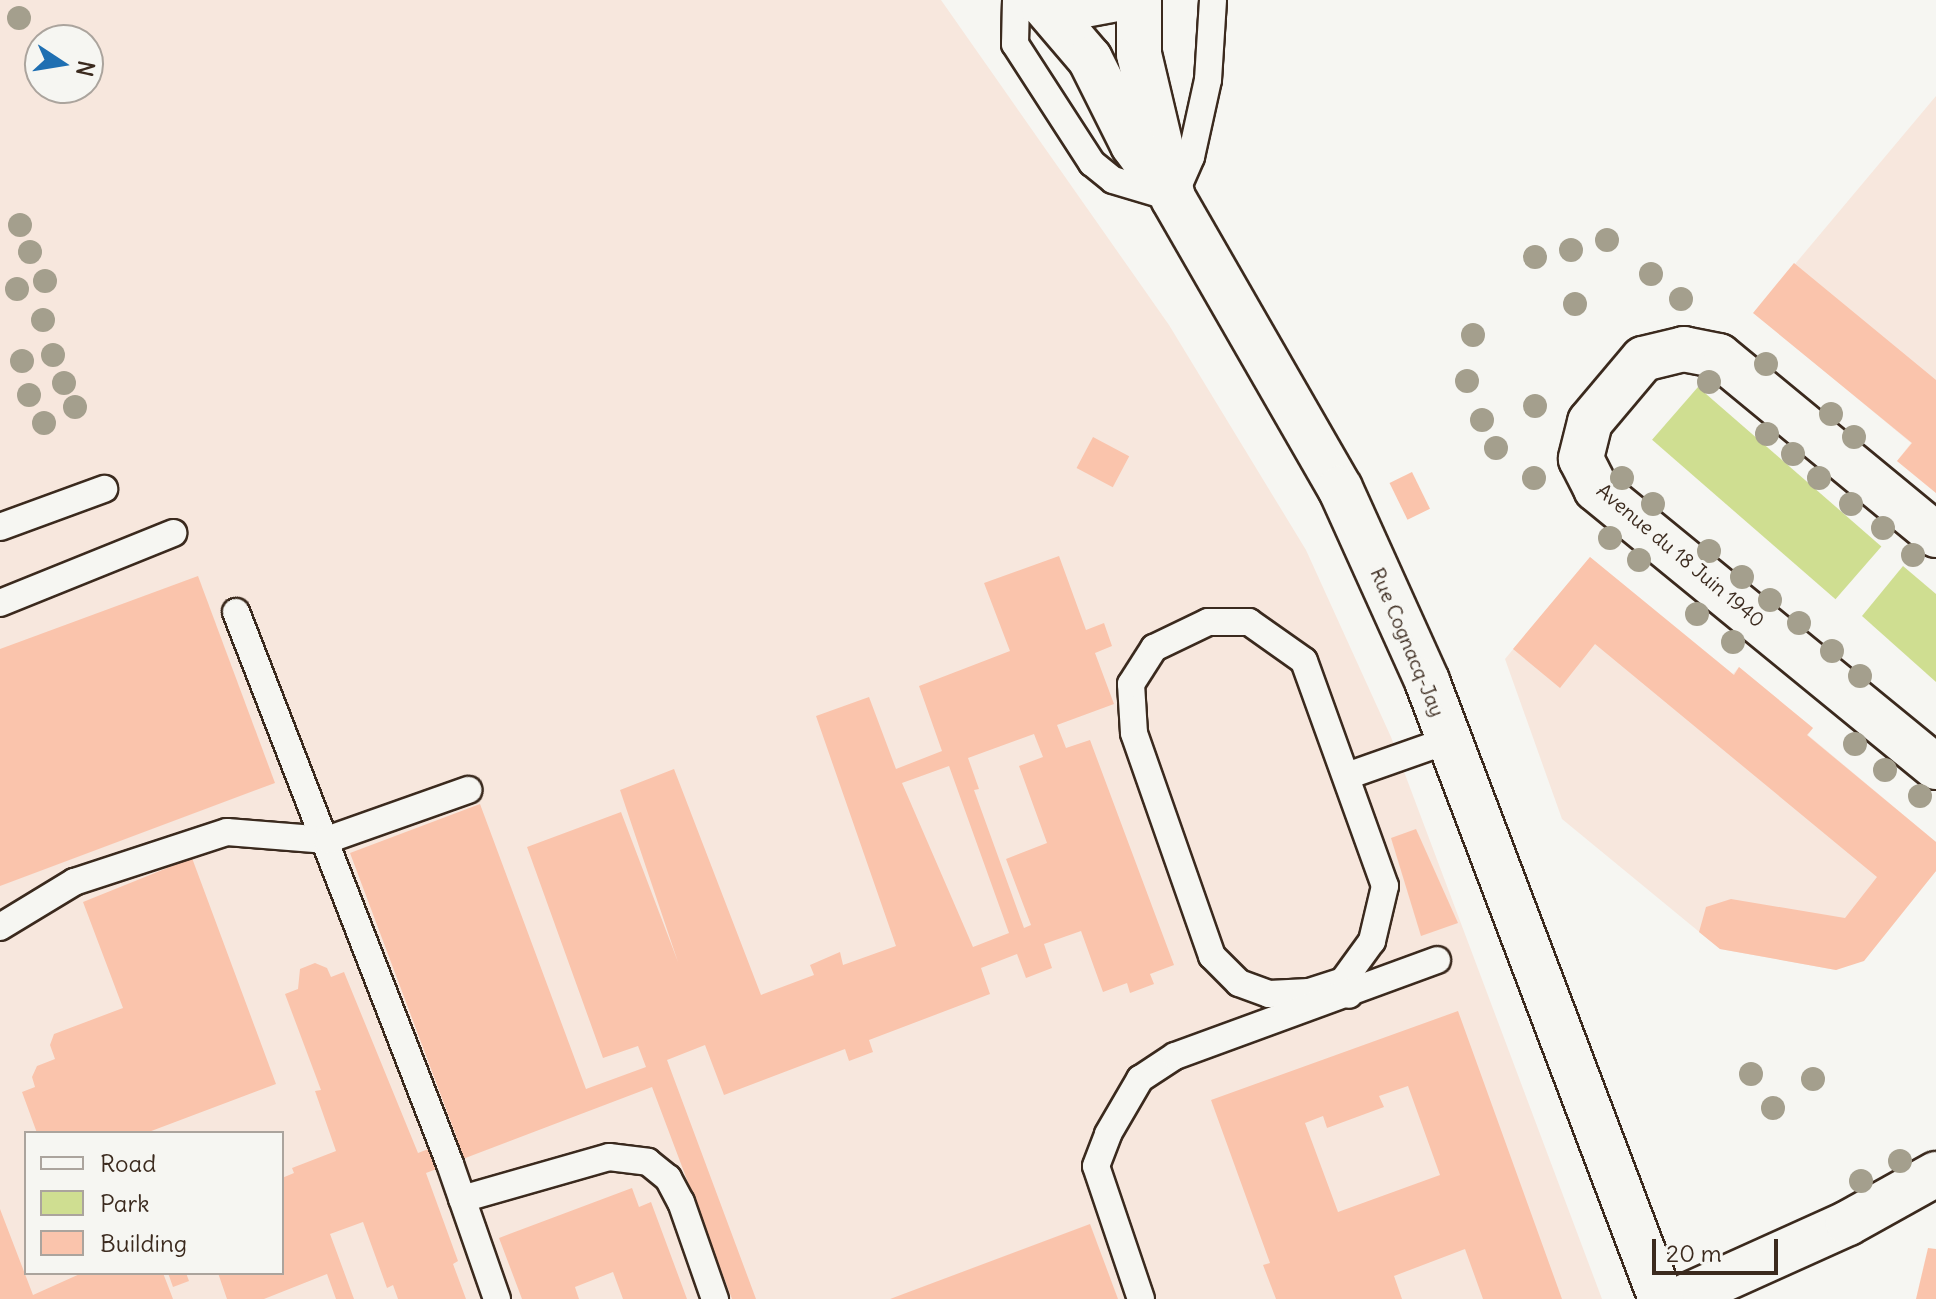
<!DOCTYPE html>
<style>
body{margin:0}
#map{position:relative;width:1936px;height:1299px;overflow:hidden;background:#f6f6f2;font-family:Delius,sans-serif}
div>[style]{position:absolute}
.built>*{inset:0;background:#f7e7dd}
.green>*{inset:0;background:#cfde91;transform-origin:0 0}
.building>*{inset:0;background:#fac4ac;transform-origin:0 0}
.roads{filter:drop-shadow(2px 0 #3b2a1e) drop-shadow(-2px 0 #3b2a1e) drop-shadow(0 2px #3b2a1e) drop-shadow(0 -2px #3b2a1e)}
.lane>*{height:26px;margin:-13px;padding:0 13px;transform-origin:13px;border-radius:13px;background:#f6f6f2}
.street>*{height:44px;margin:-22px;padding:0 22px;transform-origin:22px;border-radius:22px;background:#f6f6f2}
.secondary>*{height:44px;margin:-22px;padding:0 22px;transform-origin:22px;border-radius:22px;background:#f6f6f2}
.trees>*{width:24px;height:24px;margin:-12px;border-radius:50%;background:#a49f8d}
span{translate:-50% -50%;white-space:nowrap;text-align:center;line-height:1.15;-webkit-text-stroke:6px #f6f6f2;paint-order:stroke}
.street-label{font-size:20px;color:#3b2a1e}
.legend{position:absolute;left:24px;top:1131px;width:260px;height:144px;box-sizing:border-box;background:#f6f6f2;border:2px solid #aba49d;margin:0;padding:10px 14px;list-style:none;font-size:24px;color:#3b2a1e}
.legend li{display:flex;align-items:center;gap:16px;height:40px}
.legend b{width:40px;border:2px solid #aba49d}
.north{position:absolute;left:24px;top:24px;width:80px;height:80px;box-sizing:border-box;background:#f6f6f2;border:2px solid #aba49d;border-radius:50%;rotate:102deg;font-size:22px;font-weight:700;line-height:32px;text-align:center;color:#3b2a1e}
.north::after{content:'';display:block;margin:auto;width:28px;height:36px;background:#1f6fb2;clip-path:polygon(50% 0,100% 100%,50% 72%,0 100%)}
.scale{position:absolute;left:1652px;top:1239px;width:126px;height:36px;box-sizing:border-box;border:4px solid #3b2a1e;border-top:0;padding-left:10px;font-size:24px;line-height:28px;white-space:nowrap;color:#3b2a1e;-webkit-text-stroke:6px #f6f6f2;paint-order:stroke}
</style>
<div id="map">
<div class="built">
<i style="clip-path:polygon(evenodd,0 0,941px 0,1169px 325px,1306px 550px,1391px 737px,1602px 1299px,0 1299px,0 0,40px 40px,88px 40px,88px 88px,40px 88px,40px 40px,0 0,26px 1133px,282px 1133px,282px 1273px,26px 1273px,26px 1133px)"></i>
<i style="clip-path:polygon(1936px 96px,1936px 493px,1897px 461px,1911px 443px,1754px 313px)"></i>
<i style="clip-path:polygon(1590px 557px,1733px 674px,1739px 667px,1813px 728px,1808px 735px,1936px 842px,1936px 871px,1860px 958px,1836px 970px,1720px 949px,1562px 819px,1505px 659px)"></i>
</div>
<div class="green">
<i style="left:1698px;top:387px;width:243px;height:70px;rotate:41deg"></i>
<i style="clip-path:polygon(1903px 566px,1936px 594px,1936px 682px,1862px 616px)"></i>
</div>
<div class="building">
<i style="clip-path:polygon(1794px 263px,1936px 380px,1936px 493px,1897px 461px,1912px 443px,1753px 313px)"></i>
<i style="left:1093px;top:437px;width:41px;height:35px;rotate:28deg"></i>
<i style="left:1412px;top:472px;width:41px;height:25px;rotate:64deg"></i>
<i style="clip-path:polygon(evenodd,1059px 556px,1086px 630px,1104px 623px,1112px 646px,1095px 653px,1114px 704px,1057px 725px,1066px 748px,1090px 740px,1174px 965px,1150px 974px,1154px 984px,1130px 993px,1127px 983px,1103px 992px,1081px 931px,1044px 944px,1052px 968px,1026px 978px,1017px 954px,981px 968px,990px 994px,869px 1040px,873px 1052px,849px 1061px,845px 1049px,724px 1095px,705px 1045px,667px 1060px,756px 1299px,732px 1299px,652px 1087px,426px 1173px,458px 1261px,453px 1264px,466px 1299px,398px 1299px,393px 1285px,387px 1288px,363px 1222px,330px 1234px,354px 1299px,336px 1299px,327px 1274px,264px 1299px,227px 1299px,218px 1273px,282px 1273px,282px 1178px,294px 1173px,292px 1168px,336px 1151px,315px 1091px,321px 1090px,285px 994px,298px 989px,300px 969px,315px 963px,327px 968px,331px 977px,344px 972px,418px 1153px,457px 1138px,350px 853px,480px 804px,586px 1089px,646px 1067px,638px 1046px,603px 1058px,527px 847px,621px 812px,678px 962px,620px 790px,674px 769px,761px 995px,814px 975px,810px 965px,840px 952px,843px 965px,896px 946px,816px 716px,869px 697px,896px 769px,942px 751px,919px 686px,1010px 651px,984px 583px,1059px 556px,1034px 734px,1043px 757px,1019px 766px,1047px 843px,1006px 859px,1031px 925px,1024px 928px,974px 790px,979px 789px,968px 758px,1034px 734px,1059px 556px,949px 766px,1009px 933px,973px 947px,902px 783px,949px 766px)"></i>
<i style="clip-path:polygon(1590px 557px,1734px 675px,1739px 667px,1813px 728px,1807px 735px,1936px 842px,1936px 871px,1864px 961px,1836px 970px,1720px 949px,1699px 932px,1706px 907px,1731px 899px,1845px 918px,1877px 877px,1595px 644px,1560px 688px,1513px 649px)"></i>
<i style="clip-path:polygon(198px 576px,275px 783px,0 886px,0 649px)"></i>
<i style="clip-path:polygon(1416px 829px,1458px 923px,1421px 936px,1391px 838px)"></i>
<i style="clip-path:polygon(192px 858px,276px 1084px,146px 1133px,37px 1133px,22px 1092px,35px 1087px,32px 1077px,37px 1066px,55px 1059px,50px 1045px,54px 1034px,123px 1008px,83px 902px)"></i>
<i style="clip-path:polygon(evenodd,1458px 1011px,1562px 1299px,1483px 1299px,1465px 1249px,1394px 1276px,1402px 1299px,1276px 1299px,1263px 1265px,1270px 1263px,1211px 1100px,1458px 1011px,1408px 1086px,1440px 1175px,1338px 1212px,1305px 1123px,1323px 1116px,1327px 1128px,1384px 1107px,1379px 1096px,1408px 1086px)"></i>
<i style="clip-path:polygon(632px 1188px,639px 1207px,651px 1202px,687px 1299px,623px 1299px,613px 1272px,575px 1287px,579px 1299px,522px 1299px,499px 1238px)"></i>
<i style="clip-path:polygon(0 1209px,33px 1295px,82px 1273px,163px 1273px,173px 1299px,0 1299px)"></i>
<i style="clip-path:polygon(1090px 1224px,1118px 1299px,890px 1299px)"></i>
<i style="clip-path:polygon(1928px 1248px,1936px 1249px,1936px 1299px,1916px 1299px)"></i>
<i style="clip-path:polygon(168px 1273px,186px 1273px,189px 1281px,173px 1287px)"></i>
</div>
<div class="roads">
<div class="lane">
<i style="left:1016px;top:0;width:44px;rotate:91.3deg"></i>
<i style="left:1015px;top:44px;width:142px;rotate:57.1deg"></i>
<i style="left:1092px;top:163px;width:27px;rotate:39deg"></i>
<i style="left:1113px;top:180px;width:63px;rotate:16.7deg"></i>
<i style="left:1173px;top:198px;width:45px;rotate:-66.3deg"></i>
<i style="left:1191px;top:157px;width:79px;rotate:-77.6deg"></i>
<i style="left:1208px;top:80px;width:80px;rotate:-86.4deg"></i>
<i style="left:0;top:527px;width:111px;rotate:-20.1deg"></i>
<i style="left:0;top:603px;width:187px;rotate:-22deg"></i>
<i style="left:236px;top:612px;width:592px;rotate:68.81deg"></i>
<i style="left:450px;top:1164px;width:143px;rotate:70.8deg"></i>
<i style="left:1347px;top:776px;width:108px;rotate:-19.4deg"></i>
<i style="left:0;top:927px;width:87px;rotate:-31.3deg"></i>
<i style="left:74px;top:882px;width:161px;rotate:-18.1deg"></i>
<i style="left:227px;top:832px;width:100px;rotate:4.6deg"></i>
<i style="left:327px;top:840px;width:150px;rotate:-19.5deg"></i>
<i style="left:1343px;top:981px;width:36px;rotate:162deg"></i>
<i style="left:1309px;top:992px;width:40px;rotate:177.1deg"></i>
<i style="left:1269px;top:994px;width:32px;rotate:-160deg"></i>
<i style="left:1239px;top:983px;width:38px;rotate:-135deg"></i>
<i style="left:1212px;top:956px;width:236px;rotate:-109.3deg"></i>
<i style="left:1134px;top:733px;width:49px;rotate:-93.5deg"></i>
<i style="left:1131px;top:684px;width:43px;rotate:-57.4deg"></i>
<i style="left:1154px;top:648px;width:60px;rotate:-25.7deg"></i>
<i style="left:1208px;top:622px;width:41px"></i>
<i style="left:1249px;top:622px;width:67px;rotate:35.3deg"></i>
<i style="left:1304px;top:661px;width:239px;rotate:70.2deg"></i>
<i style="left:1385px;top:886px;width:57px;rotate:103.3deg"></i>
<i style="left:1372px;top:941px;width:49px;rotate:125.9deg"></i>
<i style="left:1343px;top:981px;width:15px;rotate:67deg"></i>
<i style="left:462px;top:1199px;width:153px;rotate:-15.9deg"></i>
<i style="left:609px;top:1157px;width:39px;rotate:7deg"></i>
<i style="left:648px;top:1162px;width:26px;rotate:39deg"></i>
<i style="left:668px;top:1178px;width:27px;rotate:62deg"></i>
<i style="left:681px;top:1202px;width:103px;rotate:70.7deg"></i>
<i style="left:1141px;top:1299px;width:140px;rotate:-108.7deg"></i>
<i style="left:1096px;top:1166px;width:34px;rotate:-69deg"></i>
<i style="left:1108px;top:1134px;width:64px;rotate:-59.8deg"></i>
<i style="left:1140px;top:1079px;width:42px;rotate:-33.3deg"></i>
<i style="left:1175px;top:1056px;width:279px;rotate:-20.1deg"></i>
</div>
<div class="street">
<i style="left:1936px;top:535px;width:281px;rotate:-140.5deg"></i>
<i style="left:1719px;top:356px;width:36px;rotate:-169deg"></i>
<i style="left:1684px;top:349px;width:42px;rotate:166.3deg"></i>
<i style="left:1643px;top:359px;width:82px;rotate:130.1deg"></i>
<i style="left:1590px;top:422px;width:38px;rotate:104deg"></i>
<i style="left:1581px;top:459px;width:34px;rotate:63deg"></i>
<i style="left:1596px;top:489px;width:439px;rotate:39.3deg"></i>
<i style="left:1680px;top:1299px;width:184px;rotate:-24.3deg"></i>
<i style="left:1848px;top:1223px;width:101px;rotate:-29.1deg"></i>
</div>
<div class="secondary">
<i style="left:1035px;top:0;width:34px;rotate:14deg"></i>
<i style="left:1068px;top:8px;width:45px;rotate:-10.3deg"></i>
<i style="left:1139px;top:0;width:54px;rotate:90deg"></i>
<i style="left:1139px;top:54px;width:148px;rotate:76.7deg"></i>
<i style="left:1173px;top:198px;width:335px;rotate:60.1deg"></i>
<i style="left:1340px;top:488px;width:212px;rotate:65.7deg"></i>
<i style="left:1427px;top:681px;width:661px;rotate:69.26deg"></i>
<i style="left:1043px;top:4px;width:72px;rotate:49.5deg"></i>
<i style="left:1090px;top:59px;width:96px;rotate:63.4deg"></i>
<i style="left:1133px;top:145px;width:49px;rotate:53.4deg"></i>
</div>
</div>
<div class="trees">
<i style="left:19px;top:18px"></i>
<i style="left:20px;top:225px"></i>
<i style="left:1607px;top:240px"></i>
<i style="left:1571px;top:250px"></i>
<i style="left:30px;top:252px"></i>
<i style="left:1535px;top:257px"></i>
<i style="left:1651px;top:274px"></i>
<i style="left:45px;top:281px"></i>
<i style="left:17px;top:289px"></i>
<i style="left:1681px;top:299px"></i>
<i style="left:1575px;top:304px"></i>
<i style="left:43px;top:320px"></i>
<i style="left:1473px;top:335px"></i>
<i style="left:53px;top:355px"></i>
<i style="left:22px;top:361px"></i>
<i style="left:1766px;top:364px"></i>
<i style="left:1467px;top:381px"></i>
<i style="left:1709px;top:382px"></i>
<i style="left:64px;top:383px"></i>
<i style="left:29px;top:395px"></i>
<i style="left:1535px;top:406px"></i>
<i style="left:75px;top:407px"></i>
<i style="left:1831px;top:414px"></i>
<i style="left:1482px;top:420px"></i>
<i style="left:44px;top:423px"></i>
<i style="left:1767px;top:434px"></i>
<i style="left:1854px;top:437px"></i>
<i style="left:1496px;top:448px"></i>
<i style="left:1793px;top:454px"></i>
<i style="left:1534px;top:478px"></i>
<i style="left:1622px;top:478px"></i>
<i style="left:1819px;top:478px"></i>
<i style="left:1653px;top:504px"></i>
<i style="left:1851px;top:504px"></i>
<i style="left:1883px;top:528px"></i>
<i style="left:1610px;top:538px"></i>
<i style="left:1709px;top:551px"></i>
<i style="left:1913px;top:555px"></i>
<i style="left:1639px;top:560px"></i>
<i style="left:1742px;top:577px"></i>
<i style="left:1770px;top:600px"></i>
<i style="left:1697px;top:614px"></i>
<i style="left:1799px;top:623px"></i>
<i style="left:1733px;top:642px"></i>
<i style="left:1832px;top:651px"></i>
<i style="left:1860px;top:676px"></i>
<i style="left:1855px;top:744px"></i>
<i style="left:1885px;top:770px"></i>
<i style="left:1920px;top:796px"></i>
<i style="left:1751px;top:1074px"></i>
<i style="left:1813px;top:1079px"></i>
<i style="left:1773px;top:1108px"></i>
<i style="left:1900px;top:1161px"></i>
<i style="left:1861px;top:1181px"></i>
</div>
<div class="street-label">
<span style="left:1681px;top:555px;rotate:40deg">Avenue du 18 Juin 1940</span>
<span style="left:1408px;top:642px;rotate:67deg">Rue Cognacq-Jay</span>
</div>
<ul class="legend">
<li><b style="height:10px;background:#f6f6f2"></b>Road</li>
<li><b style="height:22px;background:#cfde91"></b>Park</li>
<li><b style="height:22px;background:#fac4ac"></b>Building</li>
</ul>
<div class="north">N</div>
<div class="scale">20 m</div>
</div>
